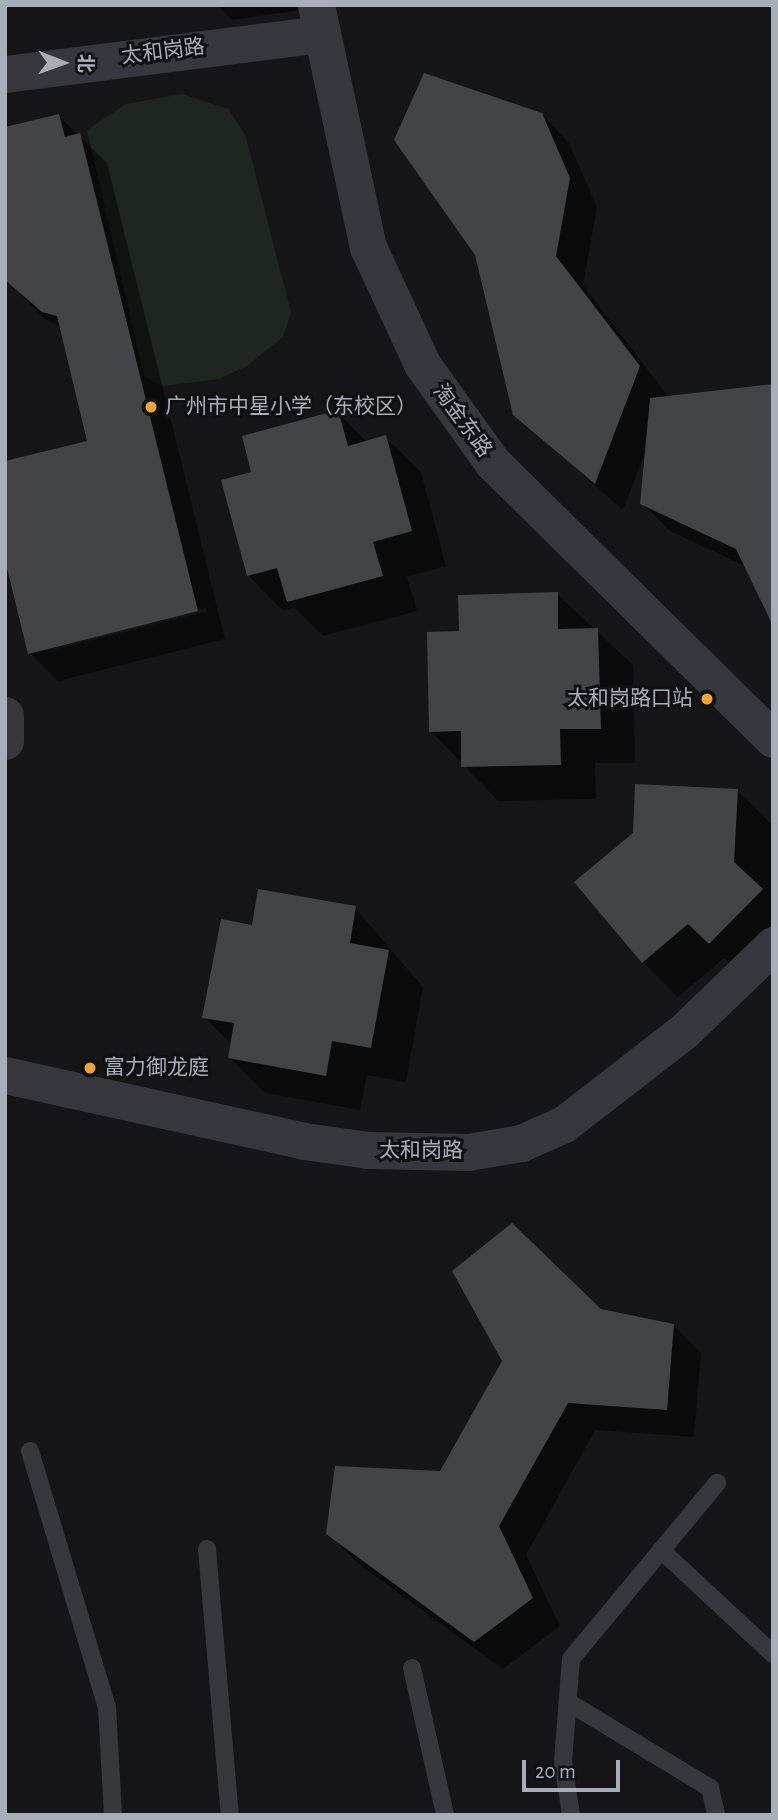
<!DOCTYPE html>
<meta charset="utf-8">
<style>
body{margin:0}
#map{position:relative;width:778px;height:1820px;overflow:hidden;background:#161618;font-family:"Alegreya Sans","Noto Sans SC",sans-serif}
div>[style]{position:absolute}
.green>*{inset:0;background:#1e261f}
.shadow>*{inset:0;background:#0007}
.building>*{inset:0;background:#424448}
.service>*{height:18px;margin:-9px;padding:0 9px;transform-origin:9px;border-radius:9px;background:#37383d}
.minor>*{height:37px;margin:-18.5px;padding:0 18.5px;transform-origin:18.5px;border-radius:18.5px;background:#37383d}
.dots>*{width:19px;height:19px;translate:-50% -50%;box-sizing:border-box;border:4px solid #111113;border-radius:50%}
span{translate:-50% -50%;white-space:nowrap;text-align:center;line-height:1.15;-webkit-text-stroke:6px #111113;paint-order:stroke}
.street-label{font-size:21px;color:#a8aeb8}
.poi-label{font-size:21px;color:#a8aeb8}
.left{translate:0 -50%;text-align:left}
.right{translate:-100% -50%;text-align:right}
.frame{position:absolute;inset:0;border:7px solid #a8aeb8;pointer-events:none}
.north{position:absolute;left:28px;top:28px;width:70px;height:70px;-webkit-text-stroke:5px #111113;paint-order:stroke;rotate:91deg;font-size:19px;font-weight:700;line-height:28px;text-align:center;color:#a8aeb8}
.north::after{content:'';display:block;margin:auto;width:24px;height:32px;background:#a8aeb8;clip-path:polygon(50% 0,100% 100%,50% 72%,0 100%)}
.scale{position:absolute;left:522px;top:1760px;width:98px;height:32px;box-sizing:border-box;border:4px solid #a8aeb8;border-top:0;padding-left:9px;font-size:21px;line-height:24px;white-space:nowrap;color:#a8aeb8;-webkit-text-stroke:5px #111113;paint-order:stroke}
</style>
<div id="map">
<div class="green">
<i style="clip-path:polygon(182px 94px,228px 109px,245px 134px,291px 312px,283px 337px,247px 366px,219px 379px,162px 386px,144px 376px,87px 130px,126px 104px)"></i>
</div>
<div class="shadow">
<i style="clip-path:polygon(217px 5px,301px 5px,302px 10px,232px 20px)"></i>
<i style="clip-path:polygon(541px 114px,569px 143px,597px 207px,583px 285px,667px 395px,747px 567px,670px 531px,642px 503px,646px 450px,623px 510px,514px 414px)"></i>
<i style="clip-path:polygon(evenodd,59px 116px,107px 163px,225px 639px,58px 681px,30px 653px,89px 442px,62px 329px,41px 316px,5px 277px,59px 116px,206px 608px,207px 611px,47px 651px,47px 647px,206px 608px)"></i>
<i style="clip-path:polygon(337px 412px,367px 442px,385px 437px,421px 472px,446px 566px,407px 577px,417px 611px,323px 636px,294px 607px,283px 611px,248px 575px,253px 473px)"></i>
<i style="clip-path:polygon(557px 594px,633px 665px,635px 763px,595px 763px,596px 799px,498px 801px,431px 731px,461px 633px)"></i>
<i style="clip-path:polygon(738px 791px,773px 826px,773px 950px,745px 978px,724px 958px,678px 997px,643px 962px)"></i>
<i style="clip-path:polygon(355px 908px,423px 987px,406px 1082px,367px 1075px,360px 1110px,265px 1093px,230px 1058px,232px 1045px,204px 1017px,254px 927px)"></i>
<i style="clip-path:polygon(600px 1311px,673px 1325px,701px 1353px,694px 1437px,595px 1430px,526px 1555px,560px 1626px,503px 1669px,356px 1562px,328px 1533px,441px 1473px)"></i>
</div>
<div class="building">
<i style="clip-path:polygon(424px 73px,542px 113px,570px 178px,556px 256px,640px 366px,595px 484px,513px 415px,475px 255px,394px 140px)"></i>
<i style="clip-path:polygon(59px 114px,65px 137px,80px 133px,198px 611px,28px 654px,5px 560px,5px 461px,87px 441px,57px 316px,42px 312px,5px 280px,5px 127px)"></i>
<i style="clip-path:polygon(773px 384px,773px 626px,736px 549px,640px 504px,650px 398px)"></i>
<i style="clip-path:polygon(338px 410px,348px 446px,386px 435px,412px 531px,373px 542px,383px 576px,287px 602px,277px 568px,247px 576px,221px 480px,251px 472px,242px 436px)"></i>
<i style="clip-path:polygon(558px 592px,558px 629px,598px 628px,601px 729px,560px 729px,561px 765px,461px 767px,461px 731px,429px 732px,427px 632px,459px 631px,458px 595px)"></i>
<i style="clip-path:polygon(635px 784px,738px 789px,734px 862px,763px 889px,709px 944px,688px 924px,642px 963px,574px 882px,633px 833px)"></i>
<i style="clip-path:polygon(258px 889px,356px 906px,350px 943px,389px 950px,371px 1048px,332px 1041px,326px 1076px,228px 1058px,234px 1023px,202px 1018px,221px 919px,252px 925px)"></i>
<i style="clip-path:polygon(512px 1223px,601px 1309px,674px 1324px,667px 1410px,568px 1403px,499px 1526px,533px 1598px,474px 1642px,326px 1534px,335px 1466px,440px 1471px,502px 1361px,452px 1271px)"></i>
</div>
<div class="service">
<i style="left:30px;top:1451px;width:267px;rotate:73.3deg"></i>
<i style="left:107px;top:1707px;width:108px;rotate:86.8deg"></i>
<i style="left:207px;top:1549px;width:267px;rotate:85.1deg"></i>
<i style="left:661px;top:1550px;width:153px;rotate:42.9deg"></i>
<i style="left:412px;top:1668px;width:151px;rotate:77.3deg"></i>
<i style="left:568px;top:1702px;width:166px;rotate:31.2deg"></i>
<i style="left:710px;top:1788px;width:28px;rotate:77deg"></i>
<i style="left:571px;top:1815px;width:54px;rotate:-98.6deg"></i>
<i style="left:563px;top:1762px;width:103px;rotate:-85.6deg"></i>
<i style="left:571px;top:1659px;width:229px;rotate:-50.3deg"></i>
</div>
<div class="minor">
<i style="left:316px;top:5px;width:248px;rotate:77.9deg"></i>
<i style="left:368px;top:247px;width:129px;rotate:65.2deg"></i>
<i style="left:422px;top:364px;width:122px;rotate:54.4deg"></i>
<i style="left:493px;top:463px;width:393px;rotate:44.6deg"></i>
<i style="left:5px;top:74px;width:319px;rotate:-7.2deg"></i>
<i style="left:5px;top:715px;width:26px;rotate:90deg"></i>
<i style="left:5px;top:1075px;width:306px;rotate:12.4deg"></i>
<i style="left:304px;top:1141px;width:65px;rotate:8deg"></i>
<i style="left:368px;top:1150px;width:100px;rotate:1.1deg"></i>
<i style="left:468px;top:1152px;width:54px;rotate:-9.6deg"></i>
<i style="left:521px;top:1143px;width:47px;rotate:-23.8deg"></i>
<i style="left:564px;top:1124px;width:152px;rotate:-37.8deg"></i>
<i style="left:684px;top:1031px;width:124px;rotate:-44deg"></i>
</div>
<div class="dots">
<i style="left:151px;top:407px;background:#eea437"></i>
<i style="left:707px;top:699px;background:#eea437"></i>
<i style="left:90px;top:1068px;background:#eea437"></i>
</div>
<div class="street-label">
<span style="left:163px;top:52px;rotate:-7deg">太和岗路</span>
<span style="left:462px;top:421px;rotate:54deg">淘金东路</span>
<span style="left:421px;top:1151px">太和岗路</span>
</div>
<div class="poi-label">
<span class="left" style="left:165px;top:407px">广州市中星小学（东校区）</span>
<span class="right" style="left:693px;top:699px">太和岗路口站</span>
<span class="left" style="left:104px;top:1068px">富力御龙庭</span>
</div>
<div class="frame"></div>
<div class="north">北</div>
<div class="scale">20 m</div>
</div>
